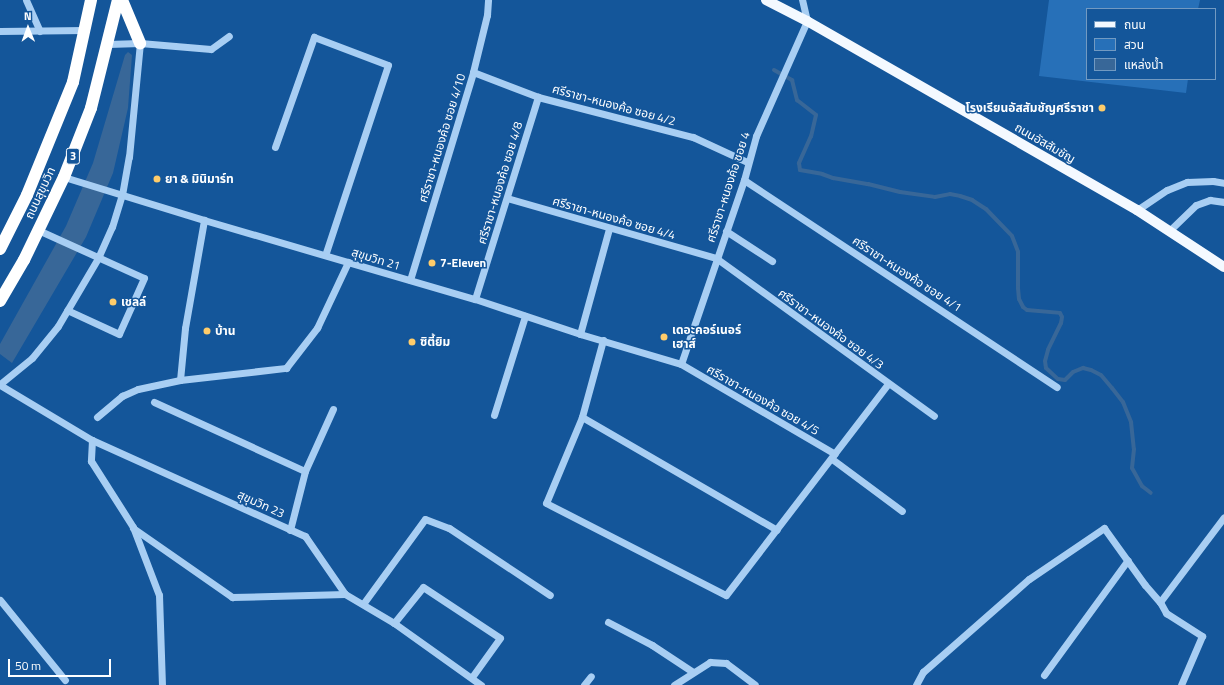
<!DOCTYPE html>
<meta charset="utf-8">
<style>
body{margin:0}
#map{position:relative;width:1224px;height:685px;overflow:hidden;background:#14569a;font-family:"Titillium Web","Noto Sans Thai",sans-serif}
div>[style]{position:absolute}
.green>*{inset:0;background:#2770b8}
.water>*{inset:0;background:#386798}
.stream>*{height:4px;margin:-2px;padding:0 2px;transform-origin:2px;border-radius:2px;background:#386798}
.minor>*{height:7px;margin:-3.5px;padding:0 3.5px;transform-origin:3.5px;border-radius:3.5px;background:#a8cef3}
.major>*{height:10px;margin:-5px;padding:0 5px;transform-origin:5px;border-radius:5px;background:#f4f9ff}
.highway>*{height:12px;margin:-6px;padding:0 6px;transform-origin:6px;border-radius:6px;background:#fff}
.dots>*{width:11px;height:11px;translate:-50% -50%;box-sizing:border-box;border:2px solid #14569a;border-radius:50%}
span{translate:-50% -50%;white-space:nowrap;text-align:center;line-height:1.15;-webkit-text-stroke:3px #14569a;paint-order:stroke}
.shield-label span{padding:1px 3px;background:#14569a;border:1px solid;border-radius:3px;-webkit-text-stroke-width:0}
.shield-label{font-size:11px;color:#fff;font-weight:700}
.street-label{font-size:12px;color:#fff}
.poi-label{font-size:12px;color:#fff;font-weight:700}
.right{translate:-100% -50%;text-align:right}
.left{translate:0 -50%;text-align:left}
.legend{position:absolute;left:1086px;top:8px;width:130px;height:72px;box-sizing:border-box;background:#14569a;border:1px solid #729ac2;margin:0;padding:5px 7px;list-style:none;font-size:12px;color:#fff}
.legend li{display:flex;align-items:center;gap:8px;height:20px}
.legend b{width:20px;border:1px solid #729ac2}
.north{position:absolute;left:8px;top:8px;width:40px;height:40px;-webkit-text-stroke:3px #14569a;paint-order:stroke;rotate:359deg;font-size:11px;font-weight:700;line-height:16px;text-align:center;color:#fff}
.north::after{content:'';display:block;margin:auto;width:14px;height:18px;background:#fff;clip-path:polygon(50% 0,100% 100%,50% 72%,0 100%)}
.scale{position:absolute;left:8px;top:659px;width:103px;height:18px;box-sizing:border-box;border:2px solid #fff;border-top:0;padding-left:5px;font-size:12px;line-height:14px;white-space:nowrap;color:#fff;-webkit-text-stroke:3px #14569a;paint-order:stroke}
</style>
<div id="map">
<div class="green">
<i style="clip-path:polygon(1049px 0,1200px 0,1198px 9px,1087px 9px,1087px 79px,1188px 79px,1186px 93px,1039px 76px)"></i>
</div>
<div class="water">
<i style="clip-path:polygon(128px 52px,132px 55px,128px 108px,113px 173px,86px 237px,12px 363px,0 354px,0 344px,66px 226px,93px 163px,125px 55px)"></i>
</div>
<div class="stream">
<i style="left:774px;top:70px;width:21px;rotate:29deg"></i>
<i style="left:792px;top:80px;width:21px;rotate:76deg"></i>
<i style="left:797px;top:100px;width:24px;rotate:38deg"></i>
<i style="left:816px;top:115px;width:22px;rotate:103deg"></i>
<i style="left:811px;top:136px;width:30px;rotate:114deg"></i>
<i style="left:799px;top:163px;width:7px;rotate:82deg"></i>
<i style="left:800px;top:170px;width:22px;rotate:10deg"></i>
<i style="left:822px;top:174px;width:12px;rotate:20deg"></i>
<i style="left:833px;top:178px;width:36px;rotate:10deg"></i>
<i style="left:868px;top:184px;width:33px;rotate:14deg"></i>
<i style="left:900px;top:192px;width:35px;rotate:8deg"></i>
<i style="left:935px;top:197px;width:15px;rotate:-11deg"></i>
<i style="left:950px;top:194px;width:10px;rotate:11deg"></i>
<i style="left:960px;top:196px;width:13px;rotate:18deg"></i>
<i style="left:972px;top:200px;width:17px;rotate:33deg"></i>
<i style="left:986px;top:209px;width:37px;rotate:46deg"></i>
<i style="left:1012px;top:236px;width:17px;rotate:69deg"></i>
<i style="left:1018px;top:252px;width:36px;rotate:90deg"></i>
<i style="left:1018px;top:288px;width:11px;rotate:85deg"></i>
<i style="left:1019px;top:299px;width:9px;rotate:63deg"></i>
<i style="left:1023px;top:307px;width:5px;rotate:37deg"></i>
<i style="left:1027px;top:310px;width:33px;rotate:5deg"></i>
<i style="left:1060px;top:313px;width:4px;rotate:63deg"></i>
<i style="left:1062px;top:317px;width:6px;rotate:99deg"></i>
<i style="left:1061px;top:323px;width:30px;rotate:116deg"></i>
<i style="left:1048px;top:350px;width:11px;rotate:105deg"></i>
<i style="left:1045px;top:361px;width:7px;rotate:82deg"></i>
<i style="left:1046px;top:368px;width:16px;rotate:43deg"></i>
<i style="left:1058px;top:379px;width:7px;rotate:8deg"></i>
<i style="left:1065px;top:380px;width:11px;rotate:-45deg"></i>
<i style="left:1073px;top:372px;width:11px;rotate:-22deg"></i>
<i style="left:1083px;top:368px;width:8px;rotate:14deg"></i>
<i style="left:1091px;top:370px;width:11px;rotate:27deg"></i>
<i style="left:1101px;top:375px;width:17px;rotate:50deg"></i>
<i style="left:1112px;top:388px;width:18px;rotate:52deg"></i>
<i style="left:1123px;top:402px;width:22px;rotate:68deg"></i>
<i style="left:1131px;top:422px;width:27px;rotate:84deg"></i>
<i style="left:1134px;top:449px;width:19px;rotate:96deg"></i>
<i style="left:1132px;top:468px;width:21px;rotate:61deg"></i>
<i style="left:1142px;top:486px;width:11px;rotate:38deg"></i>
</div>
<div class="minor">
<i style="left:26px;top:0;width:34px;rotate:66deg"></i>
<i style="left:0;top:31px;width:85px;rotate:-0.7deg"></i>
<i style="left:108px;top:44px;width:32px;rotate:-2deg"></i>
<i style="left:140px;top:43px;width:71px;rotate:4.8deg"></i>
<i style="left:211px;top:49px;width:22px;rotate:-36deg"></i>
<i style="left:473px;top:72px;width:70px;rotate:21deg"></i>
<i style="left:538px;top:97px;width:160px;rotate:14.5deg"></i>
<i style="left:693px;top:137px;width:60px;rotate:24.8deg"></i>
<i style="left:275px;top:147px;width:117px;rotate:-70.5deg"></i>
<i style="left:314px;top:37px;width:79px;rotate:20.7deg"></i>
<i style="left:388px;top:65px;width:200px;rotate:108.3deg"></i>
<i style="left:64px;top:177px;width:146px;rotate:17.1deg"></i>
<i style="left:204px;top:220px;width:282px;rotate:16.3deg"></i>
<i style="left:475px;top:299px;width:111px;rotate:18.4deg"></i>
<i style="left:580px;top:334px;width:105px;rotate:16.5deg"></i>
<i style="left:681px;top:364px;width:178px;rotate:30.3deg"></i>
<i style="left:744px;top:180px;width:375px;rotate:33.5deg"></i>
<i style="left:507px;top:198px;width:217px;rotate:16deg"></i>
<i style="left:716px;top:258px;width:269px;rotate:35.9deg"></i>
<i style="left:1137px;top:210px;width:36px;rotate:-34deg"></i>
<i style="left:1167px;top:190px;width:22px;rotate:-22deg"></i>
<i style="left:1187px;top:182px;width:26px;rotate:-2deg"></i>
<i style="left:1213px;top:181px;width:11px;rotate:10deg"></i>
<i style="left:38px;top:230px;width:116px;rotate:24.4deg"></i>
<i style="left:144px;top:278px;width:61px;rotate:114.1deg"></i>
<i style="left:119px;top:334px;width:57px;rotate:-155.2deg"></i>
<i style="left:726px;top:231px;width:55px;rotate:33.1deg"></i>
<i style="left:1169px;top:231px;width:37px;rotate:-44deg"></i>
<i style="left:1196px;top:205px;width:15px;rotate:-20deg"></i>
<i style="left:1210px;top:200px;width:14px;rotate:8deg"></i>
<i style="left:410px;top:280px;width:217px;rotate:-73.1deg"></i>
<i style="left:473px;top:72px;width:59px;rotate:-76.2deg"></i>
<i style="left:487px;top:15px;width:15px;rotate:-86deg"></i>
<i style="left:475px;top:299px;width:212px;rotate:-72.7deg"></i>
<i style="left:580px;top:334px;width:109px;rotate:-74.6deg"></i>
<i style="left:603px;top:340px;width:80px;rotate:105.3deg"></i>
<i style="left:582px;top:417px;width:93px;rotate:112.7deg"></i>
<i style="left:546px;top:503px;width:202px;rotate:27.1deg"></i>
<i style="left:726px;top:595px;width:266px;rotate:-52.5deg"></i>
<i style="left:681px;top:364px;width:194px;rotate:-71.1deg"></i>
<i style="left:744px;top:180px;width:46px;rotate:-74.7deg"></i>
<i style="left:756px;top:136px;width:126px;rotate:-66.1deg"></i>
<i style="left:807px;top:21px;width:22px;rotate:-103deg"></i>
<i style="left:180px;top:380px;width:52px;rotate:-84.5deg"></i>
<i style="left:185px;top:328px;width:110px;rotate:-80deg"></i>
<i style="left:0;top:384px;width:41px;rotate:-39.1deg"></i>
<i style="left:32px;top:358px;width:41px;rotate:-50.9deg"></i>
<i style="left:58px;top:326px;width:79px;rotate:-59.5deg"></i>
<i style="left:98px;top:258px;width:34px;rotate:-66deg"></i>
<i style="left:112px;top:227px;width:34px;rotate:-73deg"></i>
<i style="left:122px;top:195px;width:39px;rotate:-80deg"></i>
<i style="left:129px;top:157px;width:115px;rotate:-84.5deg"></i>
<i style="left:0;top:385px;width:107px;rotate:30.9deg"></i>
<i style="left:92px;top:440px;width:234px;rotate:24.3deg"></i>
<i style="left:305px;top:536px;width:70px;rotate:55.4deg"></i>
<i style="left:345px;top:594px;width:57px;rotate:30.6deg"></i>
<i style="left:394px;top:623px;width:107px;rotate:35.5deg"></i>
<i style="left:154px;top:402px;width:166px;rotate:24.6deg"></i>
<i style="left:494px;top:415px;width:104px;rotate:-72.6deg"></i>
<i style="left:97px;top:417px;width:33px;rotate:-40deg"></i>
<i style="left:122px;top:396px;width:17px;rotate:-24deg"></i>
<i style="left:138px;top:389px;width:43px;rotate:-12.1deg"></i>
<i style="left:180px;top:380px;width:107px;rotate:-6.5deg"></i>
<i style="left:286px;top:368px;width:51px;rotate:-52.2deg"></i>
<i style="left:317px;top:328px;width:73px;rotate:-64.8deg"></i>
<i style="left:582px;top:417px;width:225px;rotate:30.1deg"></i>
<i style="left:92px;top:440px;width:21px;rotate:93deg"></i>
<i style="left:91px;top:461px;width:78px;rotate:57.5deg"></i>
<i style="left:133px;top:527px;width:73px;rotate:69.1deg"></i>
<i style="left:159px;top:595px;width:90px;rotate:88.1deg"></i>
<i style="left:832px;top:459px;width:87px;rotate:36.6deg"></i>
<i style="left:133px;top:528px;width:121px;rotate:34.9deg"></i>
<i style="left:232px;top:597px;width:113px;rotate:-1.5deg"></i>
<i style="left:290px;top:530px;width:61px;rotate:-75.7deg"></i>
<i style="left:305px;top:471px;width:68px;rotate:-65.7deg"></i>
<i style="left:0;top:600px;width:103px;rotate:50.9deg"></i>
<i style="left:1160px;top:602px;width:106px;rotate:-53deg"></i>
<i style="left:363px;top:604px;width:105px;rotate:-53.9deg"></i>
<i style="left:425px;top:519px;width:26px;rotate:21deg"></i>
<i style="left:449px;top:528px;width:121px;rotate:33.6deg"></i>
<i style="left:608px;top:622px;width:50px;rotate:27.6deg"></i>
<i style="left:652px;top:645px;width:49px;rotate:33.4deg"></i>
<i style="left:394px;top:623px;width:46px;rotate:-51.1deg"></i>
<i style="left:423px;top:587px;width:92px;rotate:33.5deg"></i>
<i style="left:500px;top:638px;width:48px;rotate:125.7deg"></i>
<i style="left:1044px;top:675px;width:142px;rotate:-53.9deg"></i>
<i style="left:584px;top:685px;width:11px;rotate:-52deg"></i>
<i style="left:674px;top:685px;width:43px;rotate:-32.6deg"></i>
<i style="left:710px;top:662px;width:16px;rotate:4deg"></i>
<i style="left:726px;top:663px;width:36px;rotate:37deg"></i>
<i style="left:916px;top:685px;width:15px;rotate:-62deg"></i>
<i style="left:923px;top:672px;width:141px;rotate:-41.3deg"></i>
<i style="left:1029px;top:579px;width:91px;rotate:-34.2deg"></i>
<i style="left:1104px;top:528px;width:70px;rotate:54.3deg"></i>
<i style="left:1145px;top:585px;width:23px;rotate:49deg"></i>
<i style="left:1160px;top:602px;width:13px;rotate:61deg"></i>
<i style="left:1166px;top:613px;width:43px;rotate:32.6deg"></i>
<i style="left:1202px;top:636px;width:53px;rotate:113.2deg"></i>
</div>
<div class="major">
<i style="left:766px;top:0;width:46px;rotate:27.1deg"></i>
<i style="left:807px;top:21px;width:380px;rotate:29.8deg"></i>
<i style="left:1137px;top:210px;width:104px;rotate:33.2deg"></i>
</div>
<div class="highway">
<i style="left:122px;top:0;width:47px;rotate:67.3deg"></i>
<i style="left:0;top:249px;width:60px;rotate:-63.4deg"></i>
<i style="left:27px;top:195px;width:122px;rotate:-67.8deg"></i>
<i style="left:73px;top:82px;width:84px;rotate:-77.6deg"></i>
<i style="left:0;top:301px;width:48px;rotate:-59.7deg"></i>
<i style="left:24px;top:260px;width:92px;rotate:-64.3deg"></i>
<i style="left:64px;top:177px;width:74px;rotate:-68.6deg"></i>
<i style="left:91px;top:108px;width:111px;rotate:-76deg"></i>
</div>
<div class="dots">
<i style="left:1102px;top:108px;background:#ffcc6a"></i>
<i style="left:157px;top:179px;background:#ffcc6a"></i>
<i style="left:432px;top:263px;background:#ffcc6a"></i>
<i style="left:113px;top:302px;background:#ffcc6a"></i>
<i style="left:207px;top:331px;background:#ffcc6a"></i>
<i style="left:664px;top:337px;background:#ffcc6a"></i>
<i style="left:412px;top:342px;background:#ffcc6a"></i>
</div>
<div class="shield-label">
<span style="left:73px;top:156px">3</span>
</div>
<div class="street-label">
<span style="left:614px;top:105px;rotate:15deg">ศรีราชา-หนองค้อ ซอย 4/2</span>
<span style="left:442px;top:138px;rotate:-73deg">ศรีราชา-หนองค้อ ซอย 4/10</span>
<span style="left:1045px;top:143px;rotate:30deg">ถนนอัสสัมชัญ</span>
<span style="left:500px;top:183px;rotate:-73deg">ศรีราชา-หนองค้อ ซอย 4/8</span>
<span style="left:728px;top:187px;rotate:-72deg">ศรีราชา-หนองค้อ ซอย 4</span>
<span style="left:40px;top:193px;rotate:-65deg">ถนนสุขุมวิท</span>
<span style="left:614px;top:218px;rotate:16deg">ศรีราชา-หนองค้อ ซอย 4/4</span>
<span style="left:376px;top:259px;rotate:17deg">สุขุมวิท 21</span>
<span style="left:907px;top:274px;rotate:33deg">ศรีราชา-หนองค้อ ซอย 4/1</span>
<span style="left:831px;top:329px;rotate:36deg">ศรีราชา-หนองค้อ ซอย 4/3</span>
<span style="left:763px;top:400px;rotate:30deg">ศรีราชา-หนองค้อ ซอย 4/5</span>
<span style="left:261px;top:504px;rotate:24deg">สุขุมวิท 23</span>
</div>
<div class="poi-label">
<span class="right" style="left:1094px;top:108px">โรงเรียนอัสสัมชัญศรีราชา</span>
<span class="left" style="left:165px;top:179px">ยา &amp; มินิมาร์ท</span>
<span class="left" style="left:440px;top:263px">7-Eleven</span>
<span class="left" style="left:121px;top:302px">เชลล์</span>
<span class="left" style="left:672px;top:337px">เดอะคอร์เนอร์<br>เฮาส์</span>
<span class="left" style="left:215px;top:331px">บ้าน</span>
<span class="left" style="left:420px;top:342px">ซิตี้ยิม</span>
</div>
<ul class="legend">
<li><b style="height:5px;background:#f4f9ff"></b>ถนน</li>
<li><b style="height:11px;background:#2770b8"></b>สวน</li>
<li><b style="height:11px;background:#386798"></b>แหล่งน้ำ</li>
</ul>
<div class="north">N</div>
<div class="scale">50 m</div>
</div>
